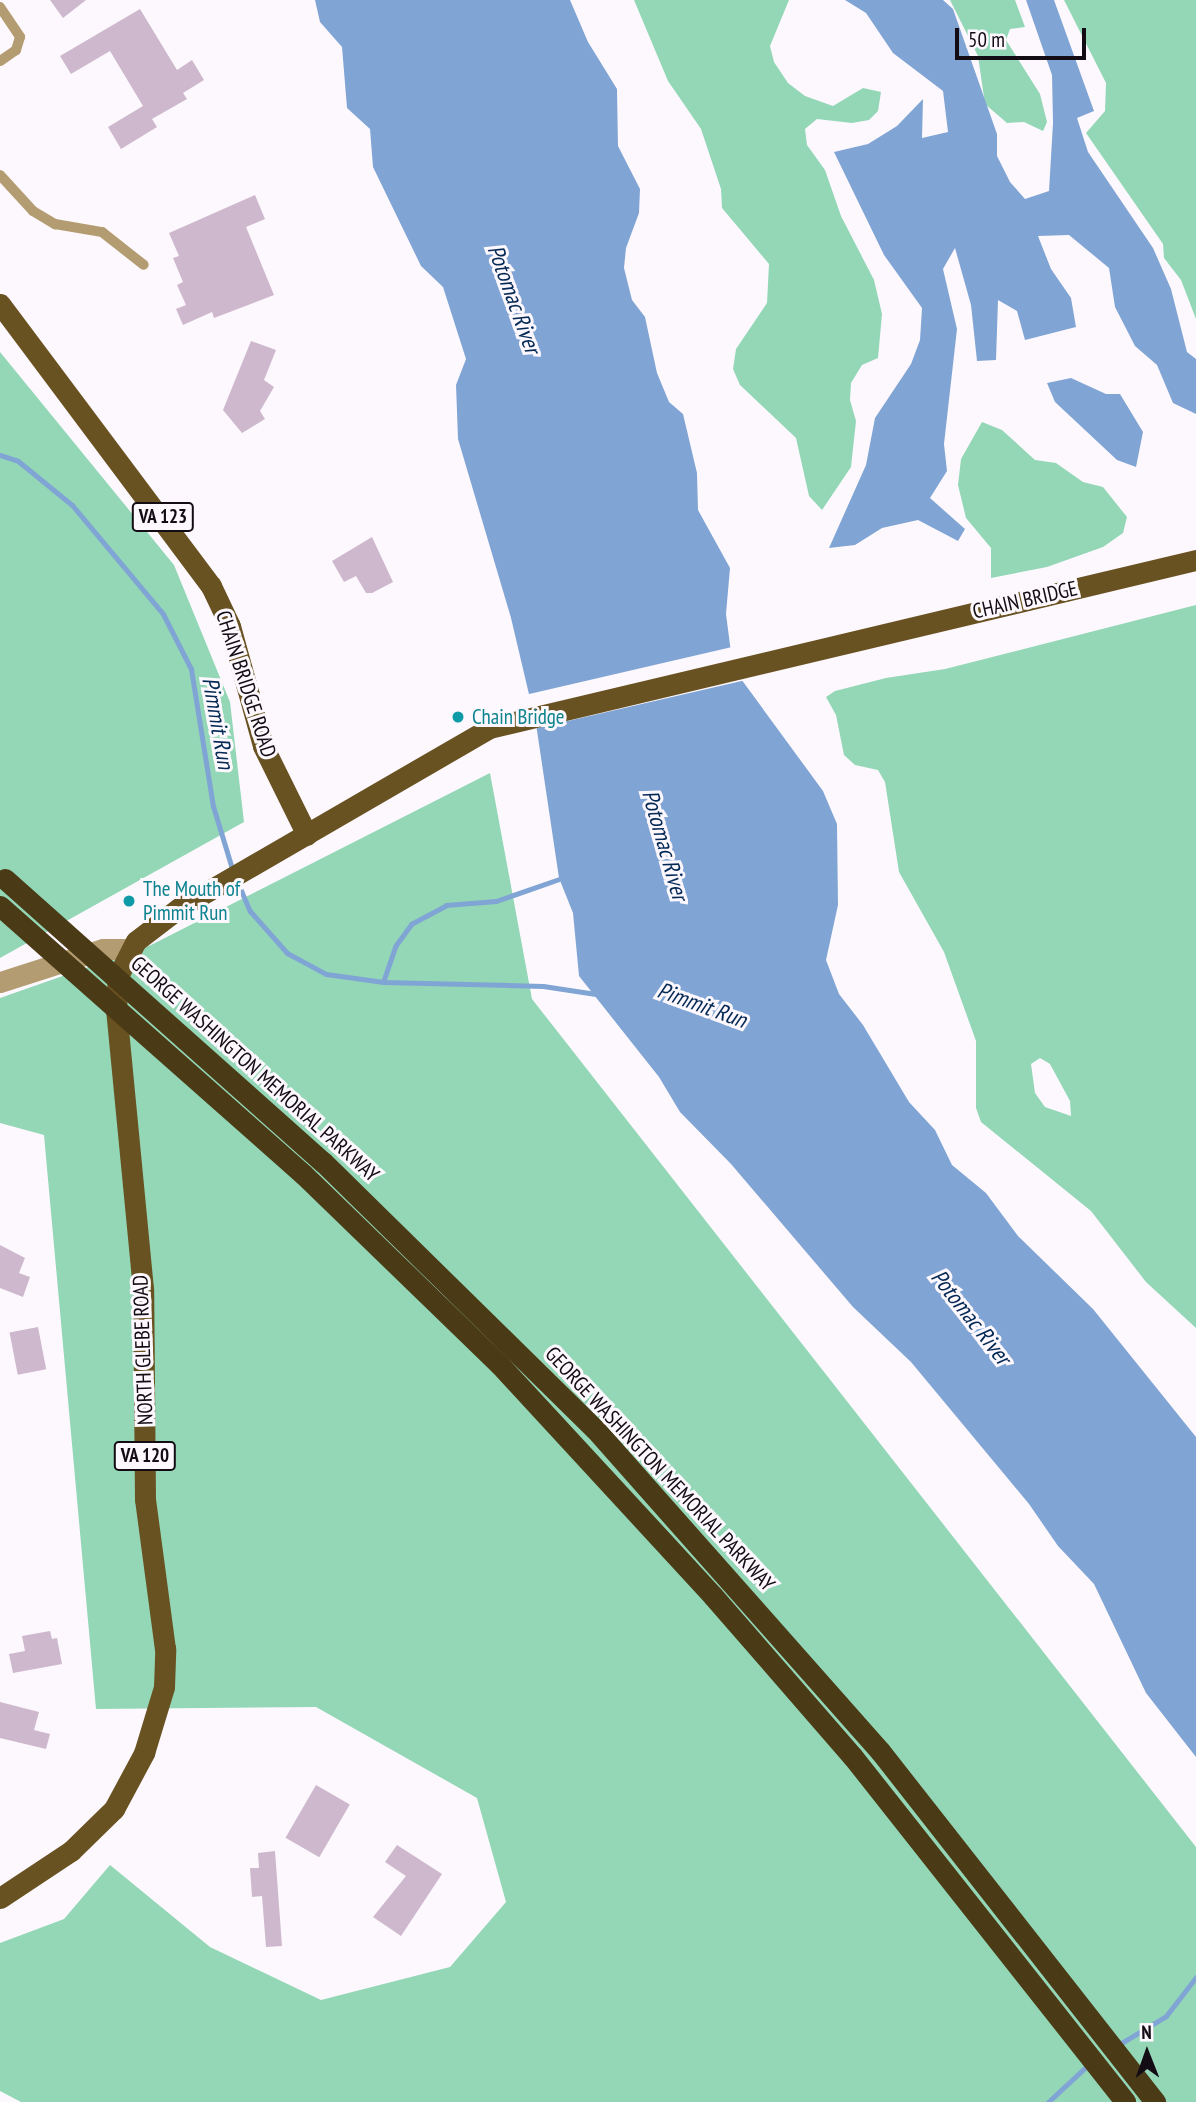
<!DOCTYPE html>
<style>
body{margin:0}
#map{position:relative;width:1196px;height:2102px;overflow:hidden;background:#fdf8fd;font-family:"PT Sans Narrow",sans-serif}
div>[style]{position:absolute}
.forest>*{inset:0;background:#93d7b7}
.water>*{inset:0;background:#80a5d5}
.pier>*{inset:0;background:#fdf8fd}
.stream>*{height:5px;margin:-2.5px;padding:0 2.5px;transform-origin:2.5px;border-radius:2.5px;background:#80a5d5}
.building>*{inset:0;background:#ceb8cd;transform-origin:0 0}
.lane>*{height:10px;margin:-5px;padding:0 5px;transform-origin:5px;border-radius:5px;background:#b39c71}
.street>*{height:21px;margin:-10.5px;padding:0 10.5px;transform-origin:10.5px;border-radius:10.5px;background:#b39c71}
.primary>*{height:21px;margin:-10.5px;padding:0 10.5px;transform-origin:10.5px;border-radius:10.5px;background:#695221}
.highway>*{height:21px;margin:-10.5px;padding:0 10.5px;transform-origin:10.5px;border-radius:10.5px;background:#4b3a16}
.highway-bridge>*{height:21px;margin:-10.5px;padding:0 10.5px;transform-origin:10.5px;border-radius:10.5px;background:#4b3a16}
.dots>*{width:19px;height:19px;translate:-50% -50%;box-sizing:border-box;border:4px solid #fdf8fd;border-radius:50%}
span{translate:-50% -50%;white-space:nowrap;text-align:center;line-height:1.15;-webkit-text-stroke:6px #fdf8fd;paint-order:stroke}
.shield-label span{padding:2px 5px;background:#fdf8fd;border:2px solid;border-radius:5px;-webkit-text-stroke-width:0}
.shield-label{font-size:19px;color:#140c14;font-weight:700}
.street-label{font-size:21px;color:#140c14}
.culture-label{font-size:21px;color:#0d838f}
.left{translate:0 -50%;text-align:left}
.water-label{font-size:23px;color:#042955;font-style:italic}
.north{position:absolute;left:1112px;top:2018px;width:70px;height:70px;-webkit-text-stroke:5px #fdf8fd;paint-order:stroke;rotate:359deg;font-size:19px;font-weight:700;line-height:28px;text-align:center;color:#140c14}
.north::after{content:'';display:block;margin:auto;width:24px;height:32px;background:#140c14;clip-path:polygon(50% 0,100% 100%,50% 72%,0 100%)}
.scale{position:absolute;left:955px;top:28px;width:131px;height:32px;box-sizing:border-box;border:4px solid #140c14;border-top:0;padding-left:9px;font-size:21px;line-height:24px;white-space:nowrap;color:#140c14;-webkit-text-stroke:5px #fdf8fd;paint-order:stroke}
</style>
<div id="map">
<div class="forest">
<i style="clip-path:polygon(634px 0,789px 0,770px 46px,774px 62px,788px 83px,805px 96px,833px 106px,863px 88px,881px 92px,878px 111px,869px 120px,852px 123px,817px 119px,805px 129px,807px 145px,825px 170px,841px 216px,874px 280px,882px 314px,878px 358px,862px 365px,851px 383px,850px 400px,856px 421px,851px 467px,822px 510px,809px 496px,796px 438px,740px 385px,733px 369px,736px 349px,767px 303px,769px 264px,722px 208px,721px 189px,701px 129px,668px 81px)"></i>
<i style="clip-path:polygon(950px 0,1015px 0,1025px 27px,1010px 29px,1006px 40px,1040px 94px,1047px 122px,1043px 131px,1024px 122px,1007px 123px,985px 104px,978px 56px)"></i>
<i style="clip-path:polygon(1064px 0,1196px 0,1196px 319px,1181px 280px,1164px 258px,1163px 244px,1086px 133px,1105px 111px,1106px 83px)"></i>
<i style="clip-path:polygon(0 352px,174px 565px,230px 702px,244px 822px,0 958px)"></i>
<i style="clip-path:polygon(982px 422px,1002px 430px,1035px 460px,1056px 463px,1083px 482px,1103px 487px,1127px 517px,1123px 533px,1103px 547px,1047px 567px,991px 578px,991px 548px,966px 518px,958px 485px,961px 459px)"></i>
<i style="clip-path:polygon(evenodd,1196px 605px,1196px 1328px,1146px 1282px,1091px 1211px,981px 1122px,976px 1108px,976px 1041px,944px 952px,899px 872px,885px 782px,878px 770px,855px 765px,844px 755px,836px 715px,826px 697px,835px 691px,886px 678px,945px 669px,1196px 605px,1040px 1058px,1050px 1064px,1070px 1101px,1071px 1116px,1045px 1107px,1035px 1093px,1031px 1064px,1040px 1058px)"></i>
<i style="clip-path:polygon(490px 773px,532px 999px,1196px 1847px,1196px 2102px,21px 2102px,0 2091px,0 1943px,64px 1919px,110px 1865px,210px 1947px,321px 2000px,450px 1967px,506px 1902px,477px 1798px,316px 1707px,96px 1709px,44px 1135px,0 1123px,0 998px,151px 945px)"></i>
</div>
<div class="water">
<i style="clip-path:polygon(315px 0,570px 0,588px 42px,617px 89px,618px 146px,640px 189px,639px 213px,626px 248px,624px 268px,632px 300px,645px 317px,657px 373px,669px 402px,683px 414px,697px 473px,698px 510px,730px 568px,726px 614px,733px 668px,823px 791px,837px 824px,838px 905px,826px 960px,839px 994px,863px 1025px,909px 1102px,935px 1130px,952px 1165px,986px 1193px,1018px 1236px,1093px 1309px,1196px 1437px,1196px 1757px,1146px 1693px,1094px 1584px,1058px 1546px,1029px 1504px,911px 1362px,853px 1307px,731px 1164px,680px 1112px,659px 1077px,579px 976px,573px 913px,559px 878px,536px 724px,511px 618px,458px 439px,456px 385px,466px 359px,443px 287px,421px 266px,373px 167px,370px 129px,347px 108px,342px 47px,320px 22px)"></i>
<i style="clip-path:polygon(845px 0,943px 0,953px 9px,997px 134px,997px 156px,1010px 182px,1025px 199px,1049px 191px,1053px 123px,1052px 75px,1026px 0,1054px 0,1094px 111px,1077px 118px,1088px 152px,1153px 248px,1171px 289px,1187px 352px,1196px 359px,1196px 414px,1173px 403px,1157px 365px,1135px 346px,1115px 307px,1109px 268px,1069px 235px,1038px 236px,1051px 269px,1071px 298px,1076px 327px,1025px 340px,1017px 311px,998px 300px,996px 360px,977px 361px,971px 305px,955px 248px,943px 269px,957px 329px,944px 444px,947px 471px,930px 498px,965px 529px,958px 541px,918px 520px,882px 528px,855px 545px,829px 548px,866px 465px,875px 418px,911px 364px,920px 340px,922px 308px,884px 255px,834px 152px,868px 144px,897px 126px,923px 99px,922px 138px,948px 132px,943px 91px,893px 53px,866px 13px)"></i>
<i style="clip-path:polygon(1071px 378px,1106px 394px,1120px 394px,1143px 432px,1136px 467px,1117px 460px,1055px 402px,1047px 383px)"></i>
</div>
<div class="pier">
<i style="clip-path:polygon(732px 647px,736px 667px,746px 680px,533px 729px,525px 695px)"></i>
</div>
<div class="stream">
<i style="left:0;top:455px;width:19px;rotate:18deg"></i>
<i style="left:18px;top:461px;width:70px;rotate:39.2deg"></i>
<i style="left:72px;top:505px;width:142px;rotate:50.1deg"></i>
<i style="left:163px;top:614px;width:62px;rotate:63deg"></i>
<i style="left:191px;top:669px;width:139px;rotate:80.9deg"></i>
<i style="left:213px;top:806px;width:69px;rotate:73.1deg"></i>
<i style="left:237px;top:881px;width:33px;rotate:67deg"></i>
<i style="left:250px;top:911px;width:56px;rotate:48.6deg"></i>
<i style="left:287px;top:953px;width:44px;rotate:28.3deg"></i>
<i style="left:326px;top:974px;width:58px;rotate:8deg"></i>
<i style="left:383px;top:982px;width:160px;rotate:1.4deg"></i>
<i style="left:543px;top:986px;width:60px;rotate:8.7deg"></i>
<i style="left:383px;top:982px;width:39px;rotate:-71deg"></i>
<i style="left:396px;top:945px;width:26px;rotate:-54deg"></i>
<i style="left:411px;top:924px;width:40px;rotate:-28deg"></i>
<i style="left:446px;top:905px;width:50px;rotate:-4.6deg"></i>
<i style="left:496px;top:901px;width:73px;rotate:-19.2deg"></i>
<i style="left:1118px;top:2045px;width:56px;rotate:-31.1deg"></i>
<i style="left:1166px;top:2016px;width:49px;rotate:-52.4deg"></i>
<i style="left:1048px;top:2102px;width:56px;rotate:-42.8deg"></i>
</div>
<div class="building">
<i style="clip-path:polygon(50px 0,86px 0,63px 18px)"></i>
<i style="clip-path:polygon(140px 9px,177px 70px,192px 60px,204px 80px,183px 93px,187px 99px,152px 119px,157px 127px,121px 149px,108px 127px,143px 106px,110px 51px,71px 74px,60px 56px)"></i>
<i style="clip-path:polygon(255px 195px,265px 219px,246px 227px,274px 295px,214px 318px,212px 312px,183px 325px,176px 309px,186px 305px,177px 285px,183px 282px,173px 258px,179px 256px,169px 233px)"></i>
<i style="clip-path:polygon(251px 341px,276px 350px,264px 380px,274px 387px,260px 411px,265px 419px,242px 433px,223px 410px)"></i>
<i style="clip-path:polygon(372px 537px,393px 582px,372px 593px,366px 593px,356px 576px,344px 582px,332px 561px)"></i>
<i style="clip-path:polygon(0 1245px,25px 1258px,19px 1273px,30px 1277px,23px 1297px,0 1288px)"></i>
<i style="left:38px;top:1327px;width:43px;height:29px;rotate:79deg"></i>
<i style="clip-path:polygon(50px 1631px,52px 1639px,57px 1638px,62px 1664px,13px 1673px,9px 1654px,25px 1651px,22px 1636px)"></i>
<i style="clip-path:polygon(0 1702px,39px 1712px,34px 1730px,50px 1734px,46px 1749px,0 1738px)"></i>
<i style="left:316px;top:1785px;width:39px;height:61px;rotate:30deg"></i>
<i style="clip-path:polygon(397px 1845px,442px 1874px,401px 1936px,373px 1917px,406px 1876px,385px 1862px)"></i>
<i style="clip-path:polygon(275px 1851px,282px 1946px,266px 1947px,262px 1896px,252px 1897px,250px 1868px,259px 1868px,258px 1853px)"></i>
</div>
<div class="lane">
<i style="left:0;top:7px;width:36px;rotate:56deg"></i>
<i style="left:20px;top:37px;width:14px;rotate:107deg"></i>
<i style="left:16px;top:50px;width:19px;rotate:145deg"></i>
<i style="left:0;top:175px;width:49px;rotate:47.5deg"></i>
<i style="left:33px;top:211px;width:26px;rotate:31deg"></i>
<i style="left:55px;top:224px;width:48px;rotate:9.7deg"></i>
<i style="left:102px;top:232px;width:53px;rotate:38.2deg"></i>
</div>
<div class="street">
<i style="left:0;top:982px;width:108px;rotate:-17.8deg"></i>
<i style="left:103px;top:949px;width:26px"></i>
</div>
<div class="primary">
<i style="left:0;top:304px;width:352px;rotate:53.2deg"></i>
<i style="left:211px;top:586px;width:44px;rotate:64.6deg"></i>
<i style="left:230px;top:626px;width:124px;rotate:74.6deg"></i>
<i style="left:263px;top:746px;width:99px;rotate:63.7deg"></i>
<i style="left:0;top:1898px;width:85px;rotate:-33.5deg"></i>
<i style="left:71px;top:1851px;width:60px;rotate:-44.3deg"></i>
<i style="left:114px;top:1809px;width:64px;rotate:-61.8deg"></i>
<i style="left:144px;top:1753px;width:69px;rotate:-73.1deg"></i>
<i style="left:164px;top:1687px;width:38px;rotate:-88deg"></i>
<i style="left:165px;top:1649px;width:151px;rotate:-97.6deg"></i>
<i style="left:145px;top:1499px;width:210px;rotate:-90.5deg"></i>
<i style="left:143px;top:1289px;width:279px;rotate:-95.5deg"></i>
<i style="left:116px;top:1011px;width:35px;rotate:-87deg"></i>
<i style="left:118px;top:976px;width:39px;rotate:-63deg"></i>
<i style="left:136px;top:941px;width:54px;rotate:-37.5deg"></i>
<i style="left:179px;top:908px;width:358px;rotate:-30.1deg"></i>
<i style="left:489px;top:728px;width:727px;rotate:-13.37deg"></i>
</div>
<div class="highway">
<i style="left:323px;top:1162px;width:381px;rotate:44.5deg"></i>
<i style="left:595px;top:1429px;width:430px;rotate:48.5deg"></i>
<i style="left:880px;top:1751px;width:446px;rotate:51.9deg"></i>
<i style="left:303px;top:1174px;width:274px;rotate:44.1deg"></i>
<i style="left:500px;top:1365px;width:314px;rotate:47.3deg"></i>
<i style="left:713px;top:1596px;width:213px;rotate:49deg"></i>
<i style="left:853px;top:1757px;width:439px;rotate:51.7deg"></i>
</div>
<div class="highway-bridge">
<i style="left:5px;top:879px;width:426px;rotate:41.7deg"></i>
<i style="left:0;top:906px;width:405px;rotate:41.5deg"></i>
</div>
<div class="dots">
<i style="left:458px;top:717px;background:#0f9aa8"></i>
<i style="left:129px;top:901px;background:#0f9aa8"></i>
</div>
<div class="shield-label">
<span style="left:163px;top:517px">VA 123</span>
<span style="left:145px;top:1456px">VA 120</span>
</div>
<div class="street-label">
<span style="left:1025px;top:600px;rotate:-13deg">CHAIN BRIDGE</span>
<span style="left:246px;top:684px;rotate:72deg">CHAIN BRIDGE ROAD</span>
<span style="left:255px;top:1069px;rotate:42deg">GEORGE WASHINGTON MEMORIAL PARKWAY</span>
<span style="left:143px;top:1350px;rotate:-92deg">NORTH GLEBE ROAD</span>
<span style="left:660px;top:1469px;rotate:47deg">GEORGE WASHINGTON MEMORIAL PARKWAY</span>
</div>
<div class="culture-label">
<span class="left" style="left:472px;top:717px">Chain Bridge</span>
<span class="left" style="left:143px;top:901px">The Mouth of<br>Pimmit Run</span>
</div>
<div class="water-label">
<span style="left:514px;top:299px;rotate:70deg">Potomac River</span>
<span style="left:218px;top:723px;rotate:80deg">Pimmit Run</span>
<span style="left:665px;top:845px;rotate:74deg">Potomac River</span>
<span style="left:702px;top:1005px;rotate:20deg">Pimmit Run</span>
<span style="left:971px;top:1317px;rotate:52deg">Potomac River</span>
</div>
<div class="north">N</div>
<div class="scale">50 m</div>
</div>
